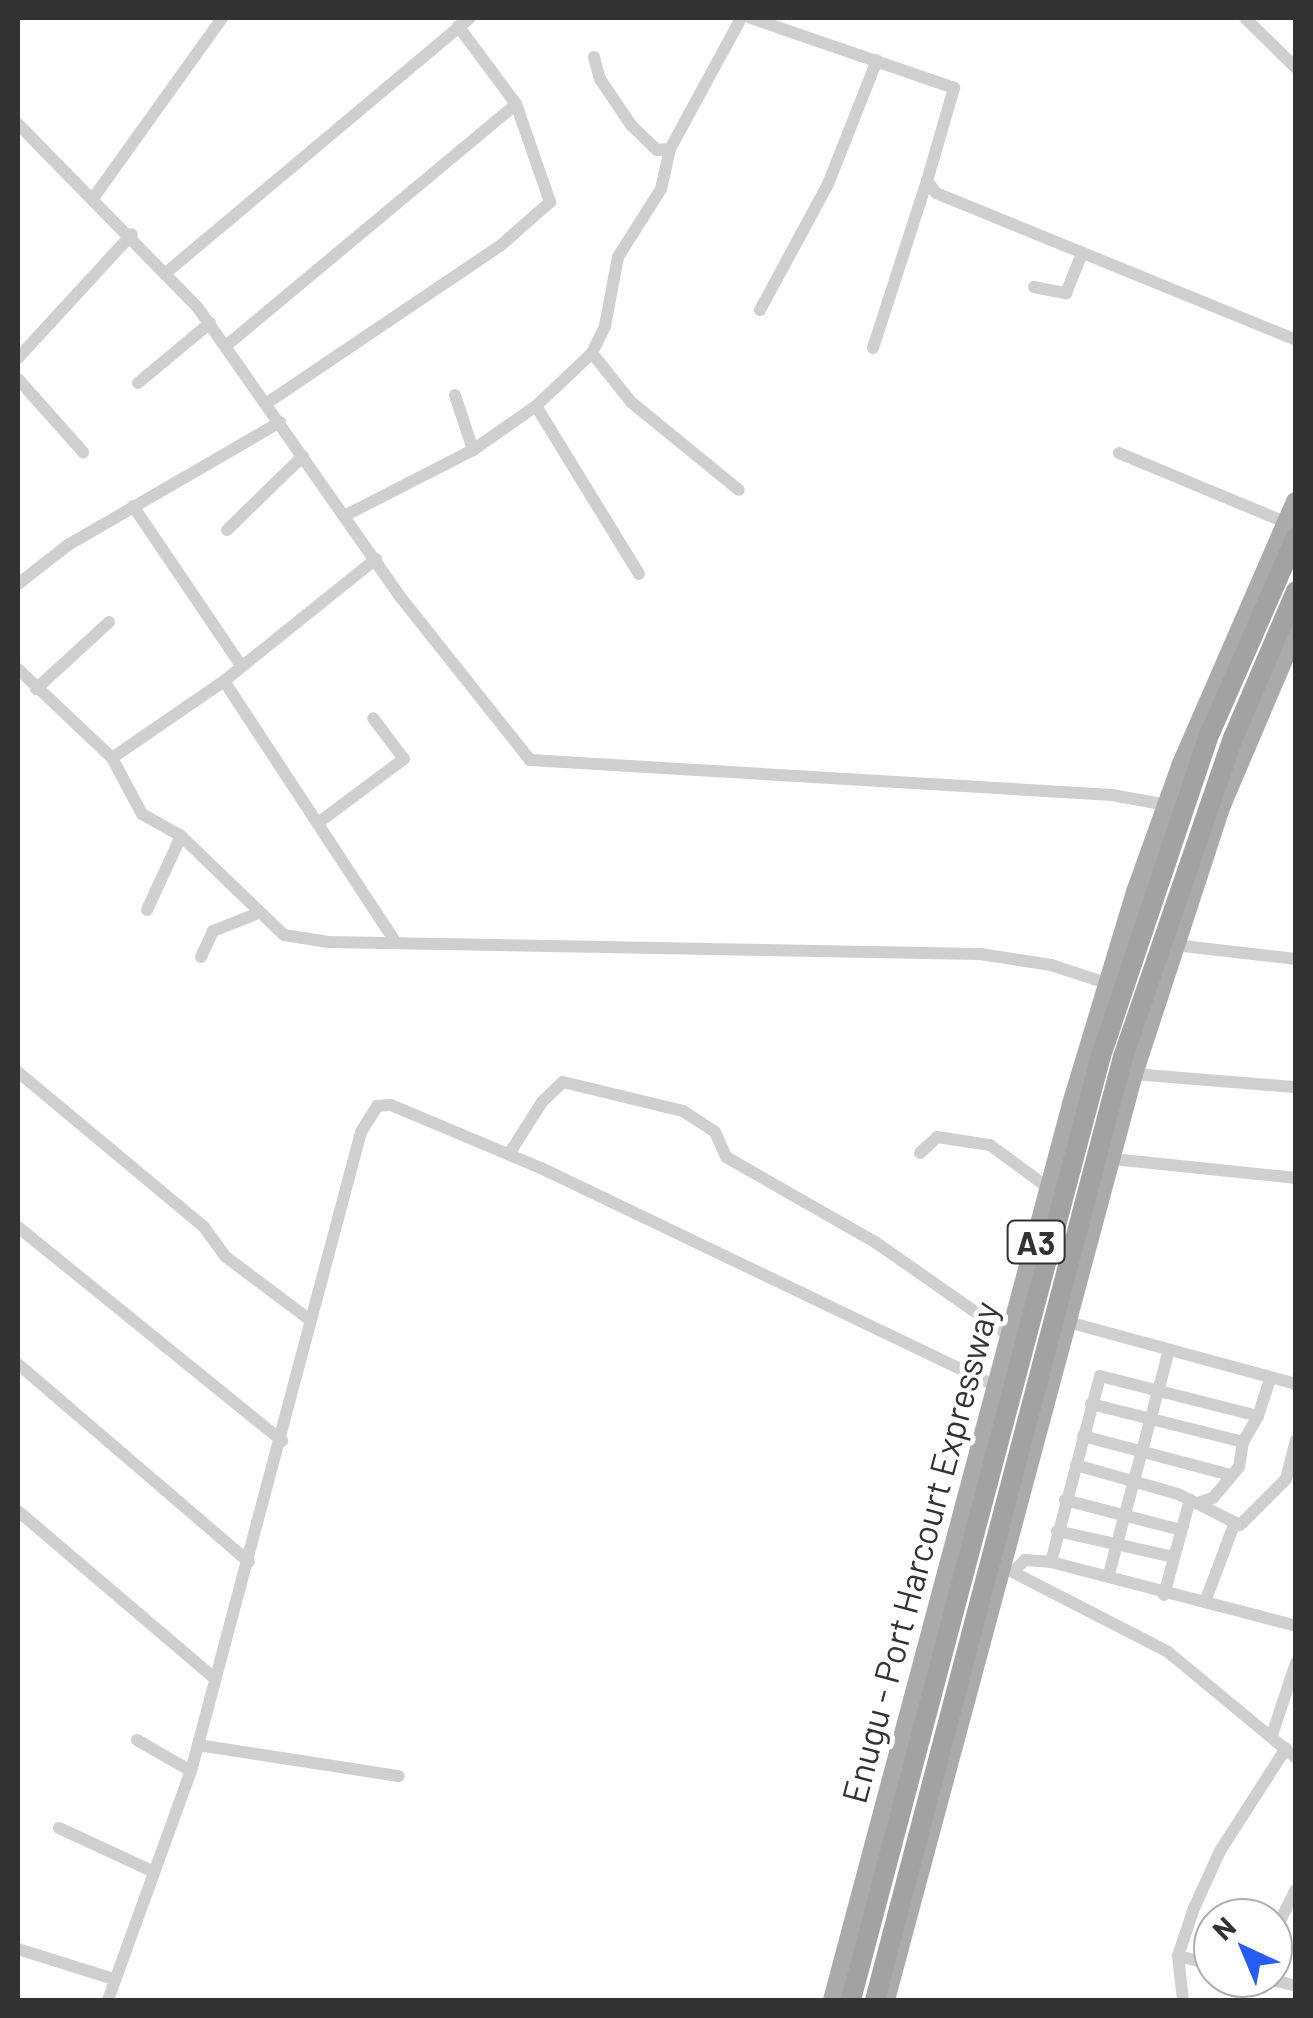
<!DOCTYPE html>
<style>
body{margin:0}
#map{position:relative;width:1313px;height:2018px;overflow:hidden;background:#fff;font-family:Barlow,sans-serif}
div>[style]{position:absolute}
.minor>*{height:12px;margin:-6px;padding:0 6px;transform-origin:6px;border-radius:6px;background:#cfcfcf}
.primary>*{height:20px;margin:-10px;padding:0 10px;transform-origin:10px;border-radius:10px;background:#aaa}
.trunk>*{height:20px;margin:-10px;padding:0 10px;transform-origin:10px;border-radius:10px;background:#a2a2a2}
span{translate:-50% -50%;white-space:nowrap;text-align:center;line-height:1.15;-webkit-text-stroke:10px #fff;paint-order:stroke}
.shield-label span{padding:2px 8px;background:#fff;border:2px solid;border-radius:8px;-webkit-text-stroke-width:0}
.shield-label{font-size:32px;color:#323232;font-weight:700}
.street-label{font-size:35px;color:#323232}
.frame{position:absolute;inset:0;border:20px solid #323232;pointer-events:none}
.north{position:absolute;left:1193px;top:1898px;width:100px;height:100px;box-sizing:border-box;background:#fff;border:2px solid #adadad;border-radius:50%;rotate:316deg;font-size:28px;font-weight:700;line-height:40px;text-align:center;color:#323232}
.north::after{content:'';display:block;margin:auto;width:35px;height:45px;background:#285df5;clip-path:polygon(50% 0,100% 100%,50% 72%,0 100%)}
</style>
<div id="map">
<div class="minor">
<i style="left:751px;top:18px;width:215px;rotate:19deg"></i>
<i style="left:954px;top:88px;width:97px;rotate:106.2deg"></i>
<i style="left:927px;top:181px;width:15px;rotate:53deg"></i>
<i style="left:936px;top:193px;width:389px;rotate:22.2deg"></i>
<i style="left:1245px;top:18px;width:71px;rotate:44.4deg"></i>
<i style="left:594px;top:57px;width:23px;rotate:75deg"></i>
<i style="left:600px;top:79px;width:55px;rotate:56deg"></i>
<i style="left:631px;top:125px;width:36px;rotate:44deg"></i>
<i style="left:657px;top:150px;width:13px;rotate:-4deg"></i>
<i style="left:18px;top:124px;width:257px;rotate:45.6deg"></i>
<i style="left:198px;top:308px;width:355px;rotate:55deg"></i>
<i style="left:402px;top:599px;width:206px;rotate:51.5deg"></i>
<i style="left:530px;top:760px;width:583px;rotate:3.44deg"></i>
<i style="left:1112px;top:795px;width:56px;rotate:10.3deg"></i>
<i style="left:94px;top:197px;width:220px;rotate:-54.4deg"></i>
<i style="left:167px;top:272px;width:395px;rotate:-40deg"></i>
<i style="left:1034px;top:287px;width:33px;rotate:11deg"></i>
<i style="left:1066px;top:293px;width:40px;rotate:-68deg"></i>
<i style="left:760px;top:310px;width:143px;rotate:-61.6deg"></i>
<i style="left:828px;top:184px;width:133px;rotate:-68.4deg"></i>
<i style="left:227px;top:345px;width:376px;rotate:-39.8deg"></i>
<i style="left:873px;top:348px;width:176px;rotate:-72.1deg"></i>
<i style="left:592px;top:353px;width:63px;rotate:51.5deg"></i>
<i style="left:631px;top:402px;width:139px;rotate:39.2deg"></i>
<i style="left:18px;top:358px;width:168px;rotate:-47.4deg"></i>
<i style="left:18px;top:379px;width:98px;rotate:48.3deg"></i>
<i style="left:138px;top:383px;width:94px;rotate:-39.8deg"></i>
<i style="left:455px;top:395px;width:58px;rotate:71.9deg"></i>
<i style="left:267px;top:403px;width:281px;rotate:-34deg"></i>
<i style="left:500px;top:246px;width:67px;rotate:-41.3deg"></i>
<i style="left:550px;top:202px;width:104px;rotate:-109.1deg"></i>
<i style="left:516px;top:104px;width:97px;rotate:-126.6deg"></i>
<i style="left:536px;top:406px;width:197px;rotate:58.5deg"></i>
<i style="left:1119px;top:453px;width:180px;rotate:22.6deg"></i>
<i style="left:133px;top:506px;width:194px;rotate:55.9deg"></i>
<i style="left:346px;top:515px;width:143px;rotate:-27.1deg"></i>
<i style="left:473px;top:450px;width:77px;rotate:-34.9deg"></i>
<i style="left:536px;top:406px;width:77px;rotate:-43.4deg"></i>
<i style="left:592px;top:353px;width:30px;rotate:-64deg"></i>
<i style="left:605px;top:326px;width:70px;rotate:-79.3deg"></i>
<i style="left:618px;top:257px;width:80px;rotate:-57.7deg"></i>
<i style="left:661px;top:189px;width:41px;rotate:-77.3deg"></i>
<i style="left:670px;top:149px;width:149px;rotate:-61.5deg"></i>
<i style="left:227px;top:530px;width:106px;rotate:-44.2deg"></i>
<i style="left:18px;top:584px;width:63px;rotate:-38deg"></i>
<i style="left:68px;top:545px;width:245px;rotate:-30.1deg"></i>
<i style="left:18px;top:669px;width:129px;rotate:43.4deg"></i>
<i style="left:112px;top:758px;width:64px;rotate:61.8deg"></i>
<i style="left:142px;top:814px;width:45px;rotate:29.4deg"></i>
<i style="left:181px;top:836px;width:143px;rotate:43.9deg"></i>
<i style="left:284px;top:935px;width:45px;rotate:9deg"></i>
<i style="left:328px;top:942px;width:652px;rotate:1.05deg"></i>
<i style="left:980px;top:954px;width:72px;rotate:8.8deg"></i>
<i style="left:1051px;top:965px;width:61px;rotate:18.1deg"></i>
<i style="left:224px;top:681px;width:310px;rotate:56.7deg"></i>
<i style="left:36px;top:689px;width:99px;rotate:-42.5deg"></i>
<i style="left:112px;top:758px;width:136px;rotate:-34.5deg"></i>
<i style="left:224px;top:681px;width:195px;rotate:-38.8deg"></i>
<i style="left:318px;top:823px;width:107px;rotate:-36.7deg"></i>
<i style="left:404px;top:759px;width:51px;rotate:-127.1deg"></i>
<i style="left:147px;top:910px;width:81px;rotate:-65.3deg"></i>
<i style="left:1174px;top:945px;width:123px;rotate:6.5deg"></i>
<i style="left:201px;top:957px;width:29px;rotate:-65deg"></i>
<i style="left:213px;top:931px;width:46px;rotate:-21.6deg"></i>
<i style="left:18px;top:1072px;width:242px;rotate:39.8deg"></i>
<i style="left:204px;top:1227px;width:37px;rotate:54deg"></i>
<i style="left:226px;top:1257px;width:105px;rotate:36.9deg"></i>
<i style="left:1133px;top:1074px;width:164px;rotate:4.6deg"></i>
<i style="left:920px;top:1153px;width:23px;rotate:-43deg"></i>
<i style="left:937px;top:1137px;width:54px;rotate:8.6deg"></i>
<i style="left:990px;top:1145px;width:74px;rotate:36.3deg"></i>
<i style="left:509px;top:1154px;width:62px;rotate:-57.6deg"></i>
<i style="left:542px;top:1102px;width:29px;rotate:-44deg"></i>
<i style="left:563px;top:1082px;width:123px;rotate:13.6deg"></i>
<i style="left:683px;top:1111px;width:38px;rotate:33deg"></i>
<i style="left:715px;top:1132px;width:27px;rotate:66deg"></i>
<i style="left:726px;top:1157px;width:172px;rotate:29.7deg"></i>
<i style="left:875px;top:1242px;width:166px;rotate:34.9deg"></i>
<i style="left:1113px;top:1159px;width:184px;rotate:5.9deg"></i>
<i style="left:18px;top:1227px;width:340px;rotate:39deg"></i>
<i style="left:1068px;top:1322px;width:236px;rotate:15.2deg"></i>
<i style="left:18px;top:1364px;width:304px;rotate:40.6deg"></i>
<i style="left:1091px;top:1404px;width:157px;rotate:14deg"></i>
<i style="left:1083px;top:1436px;width:153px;rotate:14.8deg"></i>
<i style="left:1076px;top:1465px;width:106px;rotate:15.9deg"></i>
<i style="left:1178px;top:1494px;width:69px;rotate:26.6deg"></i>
<i style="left:1240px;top:1525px;width:65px;rotate:-45deg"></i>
<i style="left:1286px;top:1479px;width:40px;rotate:-75.6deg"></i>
<i style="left:1065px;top:1500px;width:116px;rotate:14.5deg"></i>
<i style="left:1197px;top:1503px;width:17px;rotate:-17deg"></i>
<i style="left:1213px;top:1498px;width:40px;rotate:-50deg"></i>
<i style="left:1239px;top:1467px;width:25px;rotate:-81deg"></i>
<i style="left:1243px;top:1442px;width:30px;rotate:-60deg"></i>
<i style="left:18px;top:1511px;width:257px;rotate:40.4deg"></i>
<i style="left:1057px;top:1531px;width:119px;rotate:12.6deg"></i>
<i style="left:1051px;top:1562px;width:192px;rotate:-75.2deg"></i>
<i style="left:1100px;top:1376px;width:163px;rotate:14.2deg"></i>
<i style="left:1258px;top:1416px;width:40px;rotate:-72deg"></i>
<i style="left:1001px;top:1566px;width:188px;rotate:27.2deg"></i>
<i style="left:1168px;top:1652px;width:166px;rotate:39.6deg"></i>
<i style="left:1015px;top:1570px;width:14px;rotate:-45deg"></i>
<i style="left:1025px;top:1560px;width:26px;rotate:4deg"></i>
<i style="left:1051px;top:1562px;width:253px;rotate:14.6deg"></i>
<i style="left:1109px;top:1574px;width:232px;rotate:-75deg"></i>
<i style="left:1164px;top:1595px;width:99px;rotate:-74.8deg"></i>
<i style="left:1205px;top:1602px;width:85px;rotate:-69.4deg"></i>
<i style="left:1272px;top:1735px;width:76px;rotate:-71.6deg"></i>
<i style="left:137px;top:1740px;width:62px;rotate:29.9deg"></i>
<i style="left:198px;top:1745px;width:203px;rotate:8.8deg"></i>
<i style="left:59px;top:1828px;width:100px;rotate:24.8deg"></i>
<i style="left:1273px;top:1935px;width:51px;rotate:-63.4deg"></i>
<i style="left:18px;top:1949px;width:101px;rotate:17.4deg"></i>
<i style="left:1178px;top:1956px;width:36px;rotate:14deg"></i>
<i style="left:1265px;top:1978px;width:32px;rotate:14deg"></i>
<i style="left:108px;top:2000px;width:244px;rotate:-70.1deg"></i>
<i style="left:191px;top:1771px;width:661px;rotate:-75.1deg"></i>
<i style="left:361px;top:1132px;width:31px;rotate:-58deg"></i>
<i style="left:377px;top:1106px;width:14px;rotate:-4deg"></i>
<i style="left:391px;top:1105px;width:163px;rotate:22.8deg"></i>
<i style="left:541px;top:1168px;width:507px;rotate:25.6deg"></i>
<i style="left:1183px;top:2000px;width:44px;rotate:-96.5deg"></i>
<i style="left:1178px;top:1956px;width:51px;rotate:-71.6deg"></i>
<i style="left:1194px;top:1908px;width:63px;rotate:-65.5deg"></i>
<i style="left:1220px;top:1851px;width:122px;rotate:-57.3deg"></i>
</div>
<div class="primary">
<i style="left:833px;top:2000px;width:927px;rotate:-75.06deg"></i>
<i style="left:1072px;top:1104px;width:221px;rotate:-73.2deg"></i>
<i style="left:1136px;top:892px;width:134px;rotate:-70.3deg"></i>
<i style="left:1181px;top:766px;width:288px;rotate:-66.5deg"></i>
<i style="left:885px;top:2000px;width:959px;rotate:-75.01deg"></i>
<i style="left:1133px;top:1074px;width:283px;rotate:-71.9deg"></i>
<i style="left:1221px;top:805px;width:191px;rotate:-66.9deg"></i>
</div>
<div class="trunk">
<i style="left:851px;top:2000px;width:977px;rotate:-75.17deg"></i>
<i style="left:1101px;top:1056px;width:341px;rotate:-71.4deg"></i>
<i style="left:1210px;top:733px;width:214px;rotate:-66.3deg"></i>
<i style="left:875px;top:2000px;width:975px;rotate:-75.27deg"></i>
<i style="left:1123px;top:1057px;width:337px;rotate:-71deg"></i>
<i style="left:1233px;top:738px;width:160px;rotate:-66.8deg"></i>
</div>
<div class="shield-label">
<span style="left:1036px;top:1242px">A3</span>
</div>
<div class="street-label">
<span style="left:919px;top:1552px;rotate:-75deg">Enugu - Port Harcourt Expressway</span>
</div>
<div class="frame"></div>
<div class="north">N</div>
</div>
